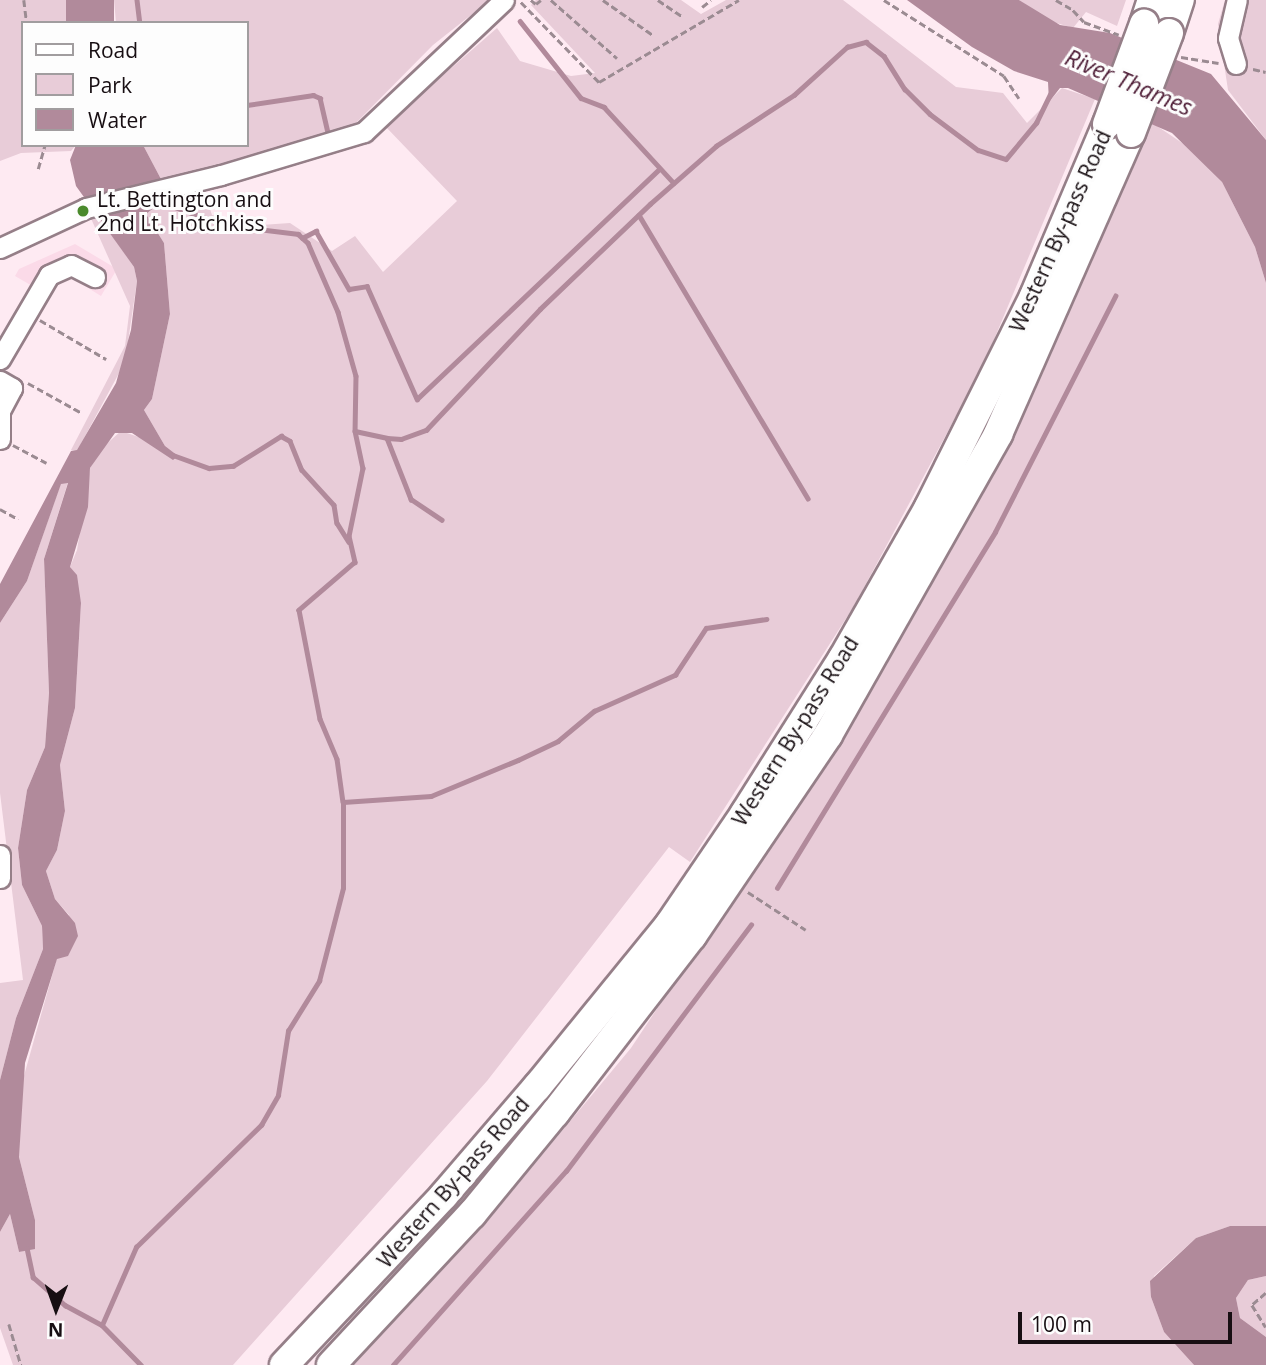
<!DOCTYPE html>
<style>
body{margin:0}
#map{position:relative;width:1266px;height:1365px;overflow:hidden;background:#feeaf2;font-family:"Open Sans",sans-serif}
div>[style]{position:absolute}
.built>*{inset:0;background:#fbdae8}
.green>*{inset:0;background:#e8ccd8}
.water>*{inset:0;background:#b18a9b;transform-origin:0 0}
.stream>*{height:4.5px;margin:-2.25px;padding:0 2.25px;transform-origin:2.25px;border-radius:2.25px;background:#b18a9b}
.path>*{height:2.5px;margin-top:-1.25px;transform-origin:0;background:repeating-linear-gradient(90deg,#9b8b92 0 7px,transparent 0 10.5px)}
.roads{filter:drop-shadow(2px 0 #957f88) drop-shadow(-2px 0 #957f88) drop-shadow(0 2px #957f88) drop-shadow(0 -2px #957f88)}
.minor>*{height:19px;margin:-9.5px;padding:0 9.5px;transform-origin:9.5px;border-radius:9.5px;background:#fff}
.highway>*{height:28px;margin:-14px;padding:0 14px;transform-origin:14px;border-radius:14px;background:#fff}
.bridges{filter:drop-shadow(2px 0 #957f88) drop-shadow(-2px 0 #957f88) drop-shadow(0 2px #957f88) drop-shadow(0 -2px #957f88)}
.highway-bridge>*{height:28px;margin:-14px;padding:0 14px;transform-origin:14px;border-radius:14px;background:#fff}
.dots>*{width:19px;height:19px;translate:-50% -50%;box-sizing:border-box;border:4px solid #fdfdfd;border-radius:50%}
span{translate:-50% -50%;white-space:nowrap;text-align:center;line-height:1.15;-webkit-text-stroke:6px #fdfdfd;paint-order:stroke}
.poi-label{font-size:21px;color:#170e12}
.left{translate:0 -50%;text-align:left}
.street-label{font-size:21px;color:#170e12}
.water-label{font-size:23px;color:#4e1d36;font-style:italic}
.legend{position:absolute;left:21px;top:21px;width:228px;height:126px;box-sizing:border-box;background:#fdfdfd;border:2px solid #a19d9f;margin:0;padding:9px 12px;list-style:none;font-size:21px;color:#170e12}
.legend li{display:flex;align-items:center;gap:14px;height:35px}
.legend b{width:35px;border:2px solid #a19d9f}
.north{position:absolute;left:21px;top:1274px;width:70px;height:70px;-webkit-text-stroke:5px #fdfdfd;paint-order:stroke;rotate:181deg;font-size:19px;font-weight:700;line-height:28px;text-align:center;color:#170e12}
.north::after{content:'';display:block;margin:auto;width:24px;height:32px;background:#170e12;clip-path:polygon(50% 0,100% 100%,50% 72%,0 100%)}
.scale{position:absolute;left:1018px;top:1312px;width:214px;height:32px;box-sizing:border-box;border:4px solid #170e12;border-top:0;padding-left:9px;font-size:21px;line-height:24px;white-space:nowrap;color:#170e12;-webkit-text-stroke:5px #fdfdfd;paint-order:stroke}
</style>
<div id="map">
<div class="built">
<i style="clip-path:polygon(75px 244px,117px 269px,101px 296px,67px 275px,54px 279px,46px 294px,15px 276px,19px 269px)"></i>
</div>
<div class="green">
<i style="clip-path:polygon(0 0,66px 0,71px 23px,23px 23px,23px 145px,76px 145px,71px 151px,21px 153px,0 161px)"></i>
<i style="clip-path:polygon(114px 0,490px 0,433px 45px,354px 125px,162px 181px,143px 145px,247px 145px,247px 23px,116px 23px)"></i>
<i style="clip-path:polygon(536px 0,681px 0,701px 14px,726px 0,843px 0,956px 87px,1003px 93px,1027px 123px,1062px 88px,1095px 99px,982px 368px,854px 606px,690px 862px,669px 847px,487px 1081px,233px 1365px,13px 1365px,0 1328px,0 1232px,10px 1214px,19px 1252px,35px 1248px,35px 1220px,19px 1157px,20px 1090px,69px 915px,55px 899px,46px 871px,57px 850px,65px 811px,60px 765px,75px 708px,81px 603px,70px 567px,77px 550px,90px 468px,102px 448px,121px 431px,165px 446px,144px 410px,152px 399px,170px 314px,164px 243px,146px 214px,164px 200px,203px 188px,212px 215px,247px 226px,290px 223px,332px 251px,355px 236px,383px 272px,457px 201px,385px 126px,497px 28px,520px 61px,571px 76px,595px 73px,531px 5px)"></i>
<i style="clip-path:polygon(1019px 0,1126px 0,1117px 26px,1086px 12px,1073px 28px,1050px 21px)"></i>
<i style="clip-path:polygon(1225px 0,1266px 0,1266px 140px,1228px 90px,1218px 24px)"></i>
<i style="clip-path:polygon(1151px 122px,1194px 151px,1222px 182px,1255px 247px,1266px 283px,1266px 1226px,1230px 1226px,1196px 1238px,1154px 1276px,1151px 1297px,1164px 1332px,1194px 1365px,349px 1365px,489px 1219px,631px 1048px,816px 769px,984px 485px)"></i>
<i style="clip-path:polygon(95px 211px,134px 267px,137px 281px,125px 362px,77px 451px,71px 450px,125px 346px,130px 306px,89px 214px)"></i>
<i style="clip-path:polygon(68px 482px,44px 559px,49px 693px,45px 747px,27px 790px,18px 848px,22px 885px,42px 926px,43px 949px,16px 1018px,0 1080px,0 983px,23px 980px,0 793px,0 623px,27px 581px,61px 483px)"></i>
<i style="clip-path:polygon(1266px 1276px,1266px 1337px,1240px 1318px,1236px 1298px,1248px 1280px)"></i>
</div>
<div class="water">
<i style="left:66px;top:0;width:48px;height:24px"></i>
<i style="clip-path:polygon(907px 0,1019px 0,1060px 25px,1110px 33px,1211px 74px,1266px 140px,1266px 283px,1255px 247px,1222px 182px,1172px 133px,1068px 88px,1060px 88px,1049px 102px,1048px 82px,1014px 71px,972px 47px)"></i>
<i style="clip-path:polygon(76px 145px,143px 145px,162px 181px,164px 200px,146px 214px,164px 243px,170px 314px,152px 399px,144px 410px,165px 446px,178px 456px,173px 460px,132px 433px,115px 433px,90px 468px,88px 507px,70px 567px,77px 575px,81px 603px,75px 708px,60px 765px,65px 811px,57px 850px,46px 871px,55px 899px,75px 923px,78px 936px,68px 956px,57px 959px,25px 1063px,19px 1157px,35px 1220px,35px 1249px,19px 1252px,10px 1214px,0 1232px,0 1080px,16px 1018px,43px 949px,42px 926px,22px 885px,18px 848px,27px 790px,45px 747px,49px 693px,44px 559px,68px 483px,61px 484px,27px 581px,0 623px,0 584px,71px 451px,77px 450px,116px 383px,131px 330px,137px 281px,134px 267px,76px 186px,70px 160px)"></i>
<i style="clip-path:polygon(1230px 1226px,1266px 1226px,1266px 1276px,1248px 1280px,1236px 1298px,1240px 1318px,1266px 1337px,1266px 1365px,1194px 1365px,1164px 1332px,1151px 1297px,1150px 1281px,1196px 1238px)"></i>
</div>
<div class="stream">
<i style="left:137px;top:0;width:23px;rotate:83deg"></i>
<i style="left:520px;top:21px;width:98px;rotate:51.6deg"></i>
<i style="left:581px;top:98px;width:25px;rotate:21deg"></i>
<i style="left:604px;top:107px;width:103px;rotate:47.4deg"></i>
<i style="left:247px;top:105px;width:67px;rotate:-8.6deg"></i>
<i style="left:313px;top:95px;width:8px;rotate:23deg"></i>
<i style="left:320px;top:98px;width:36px;rotate:77deg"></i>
<i style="left:151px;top:205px;width:18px"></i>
<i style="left:169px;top:205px;width:59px;rotate:19.7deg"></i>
<i style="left:225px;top:225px;width:74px;rotate:7deg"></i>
<i style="left:298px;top:234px;width:13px;rotate:42deg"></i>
<i style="left:308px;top:243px;width:75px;rotate:66.5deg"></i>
<i style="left:338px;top:312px;width:66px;rotate:74.3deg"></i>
<i style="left:356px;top:376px;width:55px;rotate:91deg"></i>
<i style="left:355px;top:431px;width:38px;rotate:78deg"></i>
<i style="left:363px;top:468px;width:69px;rotate:101.6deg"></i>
<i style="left:349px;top:536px;width:27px;rotate:77deg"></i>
<i style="left:355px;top:562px;width:74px;rotate:139.4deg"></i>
<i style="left:299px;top:610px;width:111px;rotate:79.1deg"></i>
<i style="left:320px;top:719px;width:43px;rotate:67deg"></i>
<i style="left:337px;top:759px;width:43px;rotate:82.1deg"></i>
<i style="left:343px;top:802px;width:88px;rotate:-3.9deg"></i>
<i style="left:431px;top:796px;width:94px;rotate:-22.5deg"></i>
<i style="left:518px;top:760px;width:44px;rotate:-25.4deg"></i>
<i style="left:558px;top:741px;width:47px;rotate:-39.8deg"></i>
<i style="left:594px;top:711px;width:89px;rotate:-24deg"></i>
<i style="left:675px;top:675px;width:56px;rotate:-56.6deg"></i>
<i style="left:706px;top:628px;width:61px;rotate:-8.5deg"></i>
<i style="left:639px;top:215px;width:330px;rotate:59.2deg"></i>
<i style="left:302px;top:238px;width:16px;rotate:-27deg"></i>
<i style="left:316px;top:231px;width:67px;rotate:60.4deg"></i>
<i style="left:349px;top:289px;width:18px;rotate:-9deg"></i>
<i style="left:367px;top:286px;width:124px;rotate:66.1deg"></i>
<i style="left:417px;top:399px;width:334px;rotate:-43.5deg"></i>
<i style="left:355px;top:431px;width:33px;rotate:12deg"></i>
<i style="left:387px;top:438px;width:66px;rotate:68.5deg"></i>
<i style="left:411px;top:499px;width:37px;rotate:34deg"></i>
<i style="left:387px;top:438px;width:14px;rotate:4deg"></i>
<i style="left:401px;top:439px;width:27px;rotate:-20deg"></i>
<i style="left:426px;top:430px;width:166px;rotate:-46.7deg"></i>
<i style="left:540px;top:309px;width:152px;rotate:-43.7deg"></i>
<i style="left:650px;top:204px;width:88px;rotate:-41.3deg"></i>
<i style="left:716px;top:146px;width:93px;rotate:-33.2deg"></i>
<i style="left:794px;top:95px;width:72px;rotate:-42.2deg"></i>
<i style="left:847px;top:47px;width:20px;rotate:-15deg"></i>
<i style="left:866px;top:42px;width:23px;rotate:38deg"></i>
<i style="left:884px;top:56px;width:39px;rotate:58deg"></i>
<i style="left:905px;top:89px;width:35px;rotate:45deg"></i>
<i style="left:930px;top:114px;width:60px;rotate:36.9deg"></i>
<i style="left:978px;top:150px;width:29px;rotate:18deg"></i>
<i style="left:1006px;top:159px;width:47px;rotate:-50.2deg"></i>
<i style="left:1036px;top:123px;width:32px;rotate:-64deg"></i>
<i style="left:173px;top:455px;width:38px;rotate:20deg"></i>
<i style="left:209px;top:468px;width:24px;rotate:-5deg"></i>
<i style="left:233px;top:466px;width:57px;rotate:-32deg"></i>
<i style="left:281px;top:436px;width:10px;rotate:29deg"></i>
<i style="left:290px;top:441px;width:31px;rotate:68deg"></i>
<i style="left:302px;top:470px;width:47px;rotate:47.6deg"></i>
<i style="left:334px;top:505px;width:18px;rotate:81deg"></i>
<i style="left:337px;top:523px;width:22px;rotate:58deg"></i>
<i style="left:777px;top:888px;width:417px;rotate:-58.5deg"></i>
<i style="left:995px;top:532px;width:265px;rotate:-63deg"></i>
<i style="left:27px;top:1248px;width:30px;rotate:78deg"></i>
<i style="left:33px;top:1277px;width:43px;rotate:41.2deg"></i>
<i style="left:65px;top:1305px;width:42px;rotate:28.4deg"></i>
<i style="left:102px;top:1325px;width:56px;rotate:45.7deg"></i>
<i style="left:102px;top:1325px;width:85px;rotate:-66.4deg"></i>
<i style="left:136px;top:1247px;width:175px;rotate:-44.3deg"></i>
<i style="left:261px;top:1125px;width:34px;rotate:-60deg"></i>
<i style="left:278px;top:1095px;width:65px;rotate:-81.1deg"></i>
<i style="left:288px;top:1031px;width:59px;rotate:-58.2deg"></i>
<i style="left:319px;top:981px;width:96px;rotate:-75.5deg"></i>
<i style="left:343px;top:888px;width:86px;rotate:-90deg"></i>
<i style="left:393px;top:1365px;width:260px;rotate:-48.3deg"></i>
<i style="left:566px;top:1171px;width:308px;rotate:-53.1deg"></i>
</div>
<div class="path">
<i style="left:24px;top:0;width:23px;rotate:83deg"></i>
<i style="left:531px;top:0;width:6px;rotate:39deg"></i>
<i style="left:536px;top:4px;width:6px;rotate:-39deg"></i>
<i style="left:551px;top:0;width:88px;rotate:41.3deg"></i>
<i style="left:603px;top:0;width:61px;rotate:35deg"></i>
<i style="left:658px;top:0;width:30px;rotate:34deg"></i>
<i style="left:884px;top:0;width:142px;rotate:32.3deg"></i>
<i style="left:1004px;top:76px;width:27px;rotate:56deg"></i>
<i style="left:1056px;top:0;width:20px;rotate:30deg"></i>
<i style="left:1073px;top:10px;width:16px;rotate:47deg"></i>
<i style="left:1084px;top:22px;width:37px;rotate:20deg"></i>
<i style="left:521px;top:2px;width:112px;rotate:45.7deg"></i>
<i style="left:599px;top:82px;width:162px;rotate:-30.4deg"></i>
<i style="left:702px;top:7px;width:11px;rotate:-38deg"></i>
<i style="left:1181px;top:57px;width:38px;rotate:9deg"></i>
<i style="left:1253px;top:69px;width:13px;rotate:13deg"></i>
<i style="left:38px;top:169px;width:25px;rotate:-74deg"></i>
<i style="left:40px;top:320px;width:77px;rotate:30.6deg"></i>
<i style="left:28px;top:383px;width:60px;rotate:29.1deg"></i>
<i style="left:13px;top:445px;width:38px;rotate:28deg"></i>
<i style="left:0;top:509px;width:21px;rotate:29deg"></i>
<i style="left:748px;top:892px;width:69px;rotate:33.2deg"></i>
<i style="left:1266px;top:1293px;width:18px;rotate:139deg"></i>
<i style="left:1252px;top:1305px;width:26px;rotate:58deg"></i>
<i style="left:9px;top:1324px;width:43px;rotate:73.7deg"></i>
</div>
<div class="roads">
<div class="minor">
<i style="left:1236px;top:64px;width:27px;rotate:-107deg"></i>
<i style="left:1228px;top:38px;width:39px;rotate:-77deg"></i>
<i style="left:0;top:248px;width:95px;rotate:-24.9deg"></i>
<i style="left:86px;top:208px;width:139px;rotate:-13.7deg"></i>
<i style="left:221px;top:175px;width:149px;rotate:-16.7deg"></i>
<i style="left:364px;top:132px;width:192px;rotate:-43.3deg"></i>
<i style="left:0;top:359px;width:97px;rotate:-59.7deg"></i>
<i style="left:49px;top:275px;width:24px;rotate:-24deg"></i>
<i style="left:71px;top:265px;width:27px;rotate:27deg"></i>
<i style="left:0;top:381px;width:14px;rotate:30deg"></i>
<i style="left:12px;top:388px;width:26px;rotate:118deg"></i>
<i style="left:0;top:411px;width:28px;rotate:90deg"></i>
<i style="left:0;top:855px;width:23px;rotate:90deg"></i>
</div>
<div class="highway">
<i style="left:1144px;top:24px;width:25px;rotate:-72deg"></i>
<i style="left:1169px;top:33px;width:35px;rotate:-72deg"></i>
<i style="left:284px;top:1365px;width:233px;rotate:-46.7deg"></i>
<i style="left:444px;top:1195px;width:143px;rotate:-49.3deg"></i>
<i style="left:537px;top:1087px;width:209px;rotate:-50.8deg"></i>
<i style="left:669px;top:925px;width:135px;rotate:-55.8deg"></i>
<i style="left:745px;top:813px;width:183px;rotate:-57.7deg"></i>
<i style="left:843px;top:658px;width:174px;rotate:-60.3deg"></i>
<i style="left:929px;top:507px;width:236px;rotate:-63.5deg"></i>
<i style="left:1034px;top:296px;width:187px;rotate:-67deg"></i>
<i style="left:331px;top:1365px;width:207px;rotate:-47deg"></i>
<i style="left:472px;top:1214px;width:131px;rotate:-50.6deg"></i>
<i style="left:555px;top:1113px;width:224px;rotate:-52.3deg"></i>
<i style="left:692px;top:936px;width:243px;rotate:-55.9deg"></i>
<i style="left:828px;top:735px;width:346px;rotate:-60.5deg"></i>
<i style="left:998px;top:434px;width:329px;rotate:-66.2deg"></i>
</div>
</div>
<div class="bridges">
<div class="highway-bridge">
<i style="left:1107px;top:124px;width:107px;rotate:-69.7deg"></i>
<i style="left:1131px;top:133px;width:107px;rotate:-69.2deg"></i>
</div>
</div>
<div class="dots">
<i style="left:83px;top:211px;background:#4a8a2c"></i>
</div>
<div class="poi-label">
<span class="left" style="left:97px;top:211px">Lt. Bettington and<br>2nd Lt. Hotchkiss</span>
</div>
<div class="street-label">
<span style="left:1060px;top:231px;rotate:-66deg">Western By-pass Road</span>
<span style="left:795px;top:731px;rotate:-58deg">Western By-pass Road</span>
<span style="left:453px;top:1182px;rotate:-49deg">Western By-pass Road</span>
</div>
<div class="water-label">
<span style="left:1129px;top:82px;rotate:23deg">River Thames</span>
</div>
<ul class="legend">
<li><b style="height:9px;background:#fff"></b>Road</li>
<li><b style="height:19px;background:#e8ccd8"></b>Park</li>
<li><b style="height:19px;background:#b18a9b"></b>Water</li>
</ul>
<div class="north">N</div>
<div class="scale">100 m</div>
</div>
